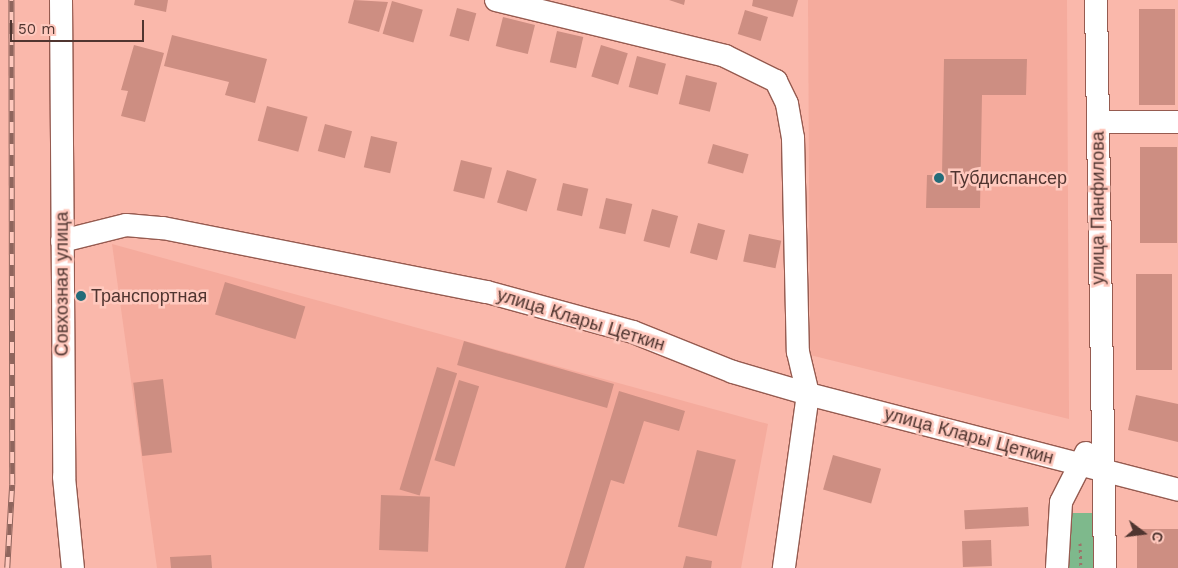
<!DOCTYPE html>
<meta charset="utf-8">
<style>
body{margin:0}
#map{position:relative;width:1178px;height:568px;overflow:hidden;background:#fab8ab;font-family:"Work Sans",sans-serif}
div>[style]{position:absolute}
.built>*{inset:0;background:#f5ab9d}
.green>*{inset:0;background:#7eb98c;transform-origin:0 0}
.building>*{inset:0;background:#cd8e82;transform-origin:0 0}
.path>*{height:3px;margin-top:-1.5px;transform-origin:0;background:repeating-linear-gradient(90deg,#9e7168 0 2.5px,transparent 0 6.5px)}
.roads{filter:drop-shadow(1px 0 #965b50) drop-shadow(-1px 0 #965b50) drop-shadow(0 1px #965b50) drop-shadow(0 -1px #965b50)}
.minor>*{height:22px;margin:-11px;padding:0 11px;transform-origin:11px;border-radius:11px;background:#fff}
.rail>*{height:5.5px;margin-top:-2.75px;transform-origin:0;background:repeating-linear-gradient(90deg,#ffc9be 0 11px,#8f655d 0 22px);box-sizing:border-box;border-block:1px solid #8f655d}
.dots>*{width:14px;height:14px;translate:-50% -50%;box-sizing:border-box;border:2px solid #ffc9be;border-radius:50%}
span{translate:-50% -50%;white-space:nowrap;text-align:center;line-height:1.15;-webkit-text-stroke:5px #ffc9be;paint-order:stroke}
.poi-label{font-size:18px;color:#503530}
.left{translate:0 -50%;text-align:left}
.street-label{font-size:18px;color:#503530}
.north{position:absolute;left:1118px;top:508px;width:50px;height:50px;-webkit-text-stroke:4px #ffc9be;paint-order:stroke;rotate:105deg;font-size:14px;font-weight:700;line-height:20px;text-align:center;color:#503530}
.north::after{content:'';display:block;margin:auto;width:18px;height:22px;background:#503530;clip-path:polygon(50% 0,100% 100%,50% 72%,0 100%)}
.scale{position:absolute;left:10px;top:20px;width:134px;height:22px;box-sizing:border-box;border:2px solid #503530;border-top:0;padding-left:6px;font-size:15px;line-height:18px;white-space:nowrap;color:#503530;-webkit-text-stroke:4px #ffc9be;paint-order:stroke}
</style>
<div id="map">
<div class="built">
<i style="clip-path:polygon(808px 0,1067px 0,1069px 419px,810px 355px)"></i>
<i style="clip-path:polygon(112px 244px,768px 424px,741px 568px,157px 568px)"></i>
</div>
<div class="green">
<i style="left:1065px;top:513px;width:32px;height:55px"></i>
</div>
<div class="building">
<i style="clip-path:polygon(135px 0,168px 0,166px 12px,134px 5px)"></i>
<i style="clip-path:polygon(354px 0,388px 2px,379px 32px,348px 23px)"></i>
<i style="clip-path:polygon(669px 0,685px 0,684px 5px)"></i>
<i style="clip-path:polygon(753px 0,798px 0,793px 17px,752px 6px)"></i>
<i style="left:392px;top:1px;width:32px;height:34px;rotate:16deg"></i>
<i style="left:457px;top:8px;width:20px;height:29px;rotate:15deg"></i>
<i style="left:1139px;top:9px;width:36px;height:96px"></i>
<i style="left:745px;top:10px;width:24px;height:25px;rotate:17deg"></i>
<i style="left:503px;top:17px;width:33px;height:30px;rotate:14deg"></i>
<i style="left:557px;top:31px;width:27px;height:32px;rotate:13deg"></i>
<i style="clip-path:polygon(172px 35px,267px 59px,255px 103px,225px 95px,229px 82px,164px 66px)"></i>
<i style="clip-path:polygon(134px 45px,164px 53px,145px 122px,121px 116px,128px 91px,121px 90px)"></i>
<i style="left:601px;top:45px;width:28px;height:33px;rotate:17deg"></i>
<i style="left:637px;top:56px;width:30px;height:32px;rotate:15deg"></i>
<i style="clip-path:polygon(944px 59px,1027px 59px,1026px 95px,982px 95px,980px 208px,926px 208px,927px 175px,942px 175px)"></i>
<i style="left:686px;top:75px;width:32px;height:30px;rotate:14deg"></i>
<i style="left:267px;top:106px;width:42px;height:36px;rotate:15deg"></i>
<i style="left:325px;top:124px;width:28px;height:28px;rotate:15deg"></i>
<i style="left:371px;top:136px;width:27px;height:32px;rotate:13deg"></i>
<i style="left:713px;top:144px;width:37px;height:20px;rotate:16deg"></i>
<i style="left:1177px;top:147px;width:96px;height:37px;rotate:90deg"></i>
<i style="left:461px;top:160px;width:32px;height:32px;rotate:14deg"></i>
<i style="left:507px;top:170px;width:31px;height:34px;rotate:17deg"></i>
<i style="left:563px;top:183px;width:26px;height:28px;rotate:13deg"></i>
<i style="left:606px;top:198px;width:27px;height:31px;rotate:13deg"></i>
<i style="left:652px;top:209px;width:27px;height:33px;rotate:15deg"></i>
<i style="left:698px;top:223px;width:28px;height:31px;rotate:15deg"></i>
<i style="left:749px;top:234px;width:33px;height:28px;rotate:12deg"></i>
<i style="left:1136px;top:274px;width:36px;height:96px"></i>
<i style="left:225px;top:282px;width:84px;height:34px;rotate:17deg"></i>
<i style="left:464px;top:341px;width:156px;height:25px;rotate:16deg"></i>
<i style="left:437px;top:367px;width:21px;height:128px;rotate:17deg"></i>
<i style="left:163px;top:379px;width:74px;height:30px;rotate:83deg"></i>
<i style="left:459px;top:380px;width:21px;height:84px;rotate:17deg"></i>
<i style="clip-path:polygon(619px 391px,685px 411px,679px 431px,644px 421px,624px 484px,611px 480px,584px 568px,565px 568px)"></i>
<i style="clip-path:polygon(1136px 395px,1178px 404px,1178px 442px,1128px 430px)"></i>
<i style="left:697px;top:450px;width:40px;height:79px;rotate:14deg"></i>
<i style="left:833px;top:455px;width:50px;height:36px;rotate:16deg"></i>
<i style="left:381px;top:495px;width:49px;height:55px;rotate:2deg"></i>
<i style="left:1028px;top:507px;width:19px;height:64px;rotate:87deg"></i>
<i style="left:1178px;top:529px;width:39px;height:41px;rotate:90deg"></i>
<i style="left:991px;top:540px;width:26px;height:29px;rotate:88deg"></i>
<i style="clip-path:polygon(211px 555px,212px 568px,171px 568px,170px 557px)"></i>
<i style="clip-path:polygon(686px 556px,712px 561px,711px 568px,683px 568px)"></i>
</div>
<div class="path">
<i style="left:1080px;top:543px;width:25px;rotate:88deg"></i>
</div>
<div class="roads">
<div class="minor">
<i style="left:61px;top:0;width:477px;rotate:89.6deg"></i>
<i style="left:64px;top:477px;width:91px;rotate:84.4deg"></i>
<i style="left:496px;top:0;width:236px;rotate:13.7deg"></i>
<i style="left:725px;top:56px;width:57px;rotate:26.1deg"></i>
<i style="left:776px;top:81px;width:25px;rotate:64deg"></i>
<i style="left:787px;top:104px;width:35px;rotate:80deg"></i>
<i style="left:793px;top:138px;width:214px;rotate:88.7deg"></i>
<i style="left:798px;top:352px;width:43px;rotate:76.6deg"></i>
<i style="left:808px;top:394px;width:176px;rotate:97.9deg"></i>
<i style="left:1096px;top:0;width:568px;rotate:89.09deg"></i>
<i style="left:1098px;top:122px;width:80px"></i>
<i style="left:62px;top:241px;width:66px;rotate:-14deg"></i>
<i style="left:126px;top:225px;width:37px;rotate:5deg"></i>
<i style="left:163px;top:228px;width:330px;rotate:11.2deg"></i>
<i style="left:487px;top:292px;width:151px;rotate:15.3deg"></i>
<i style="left:633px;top:332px;width:108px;rotate:21.8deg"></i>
<i style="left:733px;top:372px;width:78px;rotate:16.3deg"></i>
<i style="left:808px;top:394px;width:382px;rotate:14.5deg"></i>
<i style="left:1057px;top:568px;width:66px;rotate:-86.5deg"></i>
<i style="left:1061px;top:502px;width:55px;rotate:-63deg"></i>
</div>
</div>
<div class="rail">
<i style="left:7px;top:568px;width:83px;rotate:-86.6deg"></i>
<i style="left:12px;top:485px;width:485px;rotate:-90.1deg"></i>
</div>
<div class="dots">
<i style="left:939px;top:178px;background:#246c79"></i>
<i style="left:81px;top:296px;background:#246c79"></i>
</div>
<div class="poi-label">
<span class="left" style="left:950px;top:178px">Тубдиспансер</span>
<span class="left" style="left:91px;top:296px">Транспортная</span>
</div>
<div class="street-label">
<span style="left:1098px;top:208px;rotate:-90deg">улица Панфилова</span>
<span style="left:62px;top:284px;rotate:-90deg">Совхозная улица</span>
<span style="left:581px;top:320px;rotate:17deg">улица Клары Цеткин</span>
<span style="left:969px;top:436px;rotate:15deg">улица Клары Цеткин</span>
</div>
<div class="north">С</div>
<div class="scale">50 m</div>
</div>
